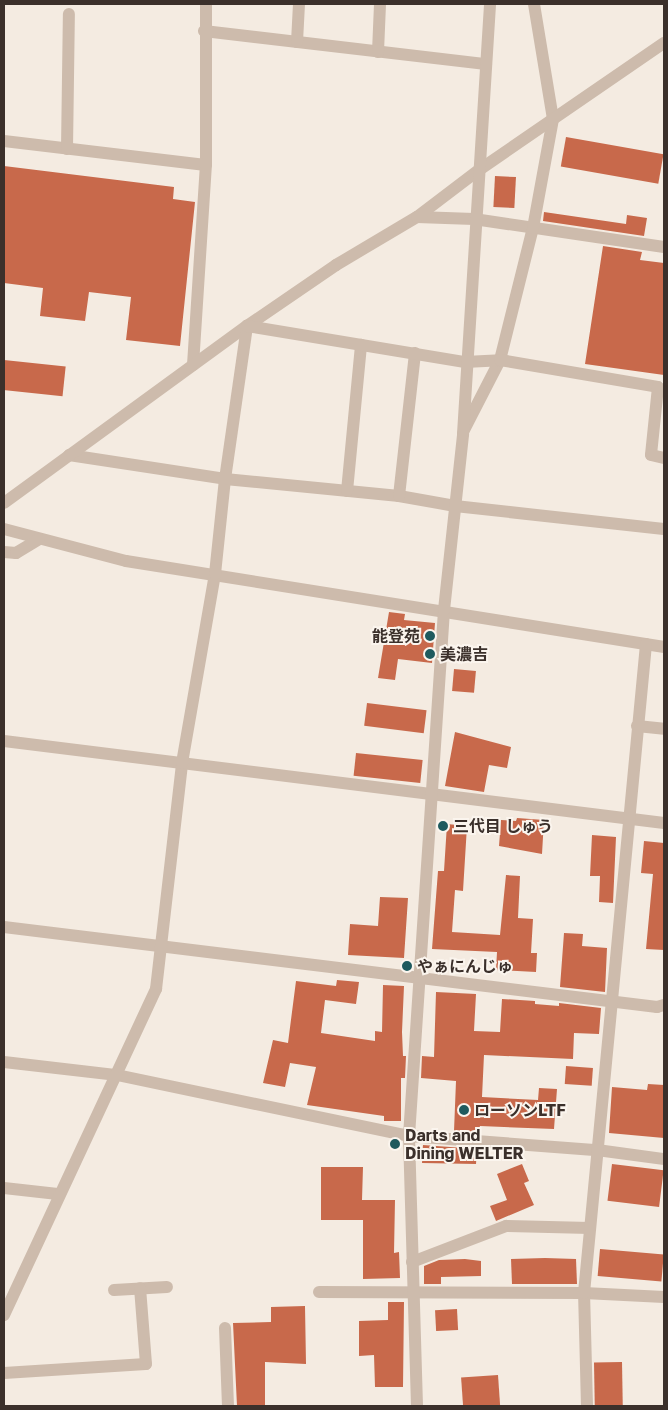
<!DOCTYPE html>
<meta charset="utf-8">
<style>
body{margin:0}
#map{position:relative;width:668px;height:1410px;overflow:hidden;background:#f4ebe1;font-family:"Golos Text","Noto Sans JP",sans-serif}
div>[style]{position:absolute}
.building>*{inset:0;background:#c8694b;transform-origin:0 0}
.minor>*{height:12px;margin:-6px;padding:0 6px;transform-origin:6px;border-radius:6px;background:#cdbbac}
.dots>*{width:14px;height:14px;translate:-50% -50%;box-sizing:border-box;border:2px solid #fbf5ee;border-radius:50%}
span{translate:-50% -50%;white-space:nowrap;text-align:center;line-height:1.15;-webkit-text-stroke:4px #fbf5ee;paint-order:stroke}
.poi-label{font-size:16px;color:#3b302b;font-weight:700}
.right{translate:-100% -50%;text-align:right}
.left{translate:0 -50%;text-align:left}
.frame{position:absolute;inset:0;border:5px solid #3b302b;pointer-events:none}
</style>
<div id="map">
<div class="building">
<i style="left:566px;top:137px;width:99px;height:30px;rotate:10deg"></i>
<i style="clip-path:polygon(4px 166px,174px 187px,173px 199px,195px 202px,180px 346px,126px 340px,131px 297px,89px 292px,85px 321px,40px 316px,43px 288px,4px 283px)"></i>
<i style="left:495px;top:176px;width:21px;height:31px;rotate:3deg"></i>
<i style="clip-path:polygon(544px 212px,626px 224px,627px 215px,647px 218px,644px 236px,543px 221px)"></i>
<i style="clip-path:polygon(603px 246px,642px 252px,640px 260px,664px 263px,664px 375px,585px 364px)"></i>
<i style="left:4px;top:360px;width:62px;height:30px;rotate:6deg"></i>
<i style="clip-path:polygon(389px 612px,405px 614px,404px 620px,435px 623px,432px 663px,398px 659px,395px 680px,378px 678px)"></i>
<i style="left:454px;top:669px;width:22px;height:22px;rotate:5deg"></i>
<i style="left:367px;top:703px;width:60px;height:23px;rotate:7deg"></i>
<i style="clip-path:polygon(455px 732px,511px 747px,507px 768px,489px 765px,484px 792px,445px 786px)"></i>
<i style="left:356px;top:753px;width:67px;height:23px;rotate:6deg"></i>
<i style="clip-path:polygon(517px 818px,544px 820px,542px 854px,499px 846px,501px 820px,516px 821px)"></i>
<i style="clip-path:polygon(447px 824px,467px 826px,463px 891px,455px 890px,452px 932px,500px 935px,506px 875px,520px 876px,518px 918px,533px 919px,531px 953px,537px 953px,536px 972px,496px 970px,497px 952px,432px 949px,438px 871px,444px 871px)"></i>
<i style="clip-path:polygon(592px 835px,616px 837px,613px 903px,599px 902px,600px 876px,590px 876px)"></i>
<i style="clip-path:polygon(644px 841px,664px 843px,664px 950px,646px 949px,653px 874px,641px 873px)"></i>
<i style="clip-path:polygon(380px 897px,408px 898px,404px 958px,348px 955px,350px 924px,378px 926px)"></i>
<i style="clip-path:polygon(564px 933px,583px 934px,582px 946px,607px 948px,605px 992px,560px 987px)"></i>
<i style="clip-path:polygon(337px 980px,359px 982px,356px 1004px,325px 1000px,321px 1033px,375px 1041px,375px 1031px,382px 1032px,383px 985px,404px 986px,402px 1032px,403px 1056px,406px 1056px,405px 1078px,401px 1078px,401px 1121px,384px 1121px,384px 1116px,307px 1105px,316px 1067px,290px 1063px,285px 1087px,263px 1083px,273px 1040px,288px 1043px,296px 981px,336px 986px)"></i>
<i style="clip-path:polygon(436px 992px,476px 994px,474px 1031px,500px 1032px,502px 999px,535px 1001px,535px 1004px,559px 1006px,559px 1003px,601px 1008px,599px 1034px,574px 1033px,573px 1059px,484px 1055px,482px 1097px,538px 1100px,539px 1088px,557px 1089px,554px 1129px,480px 1126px,478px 1133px,454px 1131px,456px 1081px,421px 1078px,422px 1056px,434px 1057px)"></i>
<i style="left:566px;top:1066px;width:27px;height:18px;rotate:4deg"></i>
<i style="clip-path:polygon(648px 1084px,664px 1085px,664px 1138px,609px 1133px,612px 1087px,647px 1090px)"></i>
<i style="clip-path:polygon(423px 1145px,477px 1149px,476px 1164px,422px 1163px)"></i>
<i style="clip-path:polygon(522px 1164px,529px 1181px,524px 1183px,534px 1205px,496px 1221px,490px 1206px,507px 1200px,497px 1174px)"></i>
<i style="left:612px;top:1164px;width:52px;height:37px;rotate:7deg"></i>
<i style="clip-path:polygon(321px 1167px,363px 1167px,362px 1200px,395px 1200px,394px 1253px,399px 1252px,400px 1278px,363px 1279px,363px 1220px,321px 1220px)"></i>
<i style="left:600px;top:1249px;width:64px;height:27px;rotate:5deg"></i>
<i style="clip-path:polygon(545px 1258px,576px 1259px,577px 1284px,512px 1284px,511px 1259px)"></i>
<i style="clip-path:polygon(465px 1259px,481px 1261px,481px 1276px,441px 1277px,441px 1284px,424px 1284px,424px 1266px,439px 1260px)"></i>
<i style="clip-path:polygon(388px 1302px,404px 1302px,403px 1387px,375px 1387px,374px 1355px,359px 1356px,359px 1321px,388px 1320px)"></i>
<i style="clip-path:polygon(305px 1306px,306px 1364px,265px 1362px,265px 1406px,237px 1406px,233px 1323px,271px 1322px,271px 1307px)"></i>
<i style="left:457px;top:1309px;width:21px;height:22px;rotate:87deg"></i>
<i style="left:622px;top:1362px;width:44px;height:28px;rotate:89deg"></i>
<i style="left:498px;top:1375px;width:31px;height:37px;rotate:86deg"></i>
</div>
<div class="minor">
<i style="left:204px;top:31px;width:284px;rotate:6.7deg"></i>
<i style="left:297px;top:42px;width:38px;rotate:-87deg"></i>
<i style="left:378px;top:52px;width:48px;rotate:-87.6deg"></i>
<i style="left:4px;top:141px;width:203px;rotate:6.8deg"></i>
<i style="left:67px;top:149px;width:135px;rotate:-89.2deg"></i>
<i style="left:417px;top:217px;width:57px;rotate:2deg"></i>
<i style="left:474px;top:219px;width:192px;rotate:8.4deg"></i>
<i style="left:193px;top:365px;width:200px;rotate:-86.3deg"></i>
<i style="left:206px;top:165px;width:161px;rotate:-90deg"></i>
<i style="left:464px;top:430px;width:79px;rotate:-62.8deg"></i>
<i style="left:500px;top:360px;width:136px;rotate:-76deg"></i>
<i style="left:533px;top:228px;width:111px;rotate:-79.6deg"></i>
<i style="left:553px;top:119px;width:117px;rotate:-99.4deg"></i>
<i style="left:69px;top:455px;width:158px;rotate:8.7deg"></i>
<i style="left:225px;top:479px;width:175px;rotate:5.6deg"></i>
<i style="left:399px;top:496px;width:57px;rotate:10.1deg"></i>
<i style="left:455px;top:506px;width:210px;rotate:6.3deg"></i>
<i style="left:347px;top:491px;width:147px;rotate:-84.5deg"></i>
<i style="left:399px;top:496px;width:144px;rotate:-83.6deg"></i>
<i style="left:4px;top:503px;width:301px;rotate:-36.1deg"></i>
<i style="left:247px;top:326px;width:108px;rotate:-34.4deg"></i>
<i style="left:336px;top:265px;width:94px;rotate:-30.7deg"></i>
<i style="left:417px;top:217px;width:78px;rotate:-37.2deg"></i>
<i style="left:479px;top:170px;width:224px;rotate:-34.5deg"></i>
<i style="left:4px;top:529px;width:126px;rotate:14.7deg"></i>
<i style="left:126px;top:561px;width:545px;rotate:9.08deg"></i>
<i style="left:4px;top:552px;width:12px;rotate:5deg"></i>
<i style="left:16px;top:553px;width:27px;rotate:-31deg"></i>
<i style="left:637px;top:726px;width:27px;rotate:6deg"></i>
<i style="left:4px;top:741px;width:665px;rotate:7.08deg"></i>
<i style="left:4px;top:927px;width:658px;rotate:6.98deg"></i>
<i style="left:657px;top:1007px;width:7px;rotate:-16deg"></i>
<i style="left:4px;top:1062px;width:114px;rotate:6.6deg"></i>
<i style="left:117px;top:1075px;width:298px;rotate:11.8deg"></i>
<i style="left:409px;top:1136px;width:189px;rotate:4.3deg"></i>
<i style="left:597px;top:1150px;width:68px;rotate:7.7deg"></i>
<i style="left:4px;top:1188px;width:54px;rotate:6.3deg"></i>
<i style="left:412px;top:1262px;width:101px;rotate:-21deg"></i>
<i style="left:506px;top:1226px;width:84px;rotate:1.4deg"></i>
<i style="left:114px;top:1290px;width:53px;rotate:-3.2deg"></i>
<i style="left:319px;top:1292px;width:265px;rotate:0.2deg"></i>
<i style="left:584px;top:1293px;width:80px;rotate:2.9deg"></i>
<i style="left:4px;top:1315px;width:360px;rotate:-65deg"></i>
<i style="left:156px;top:989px;width:227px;rotate:-83.4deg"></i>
<i style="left:182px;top:763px;width:192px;rotate:-80.1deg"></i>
<i style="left:215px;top:574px;width:96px;rotate:-84deg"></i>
<i style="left:225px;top:479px;width:155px;rotate:-81.8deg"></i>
<i style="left:247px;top:326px;width:221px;rotate:9.4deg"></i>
<i style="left:465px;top:362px;width:35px;rotate:-3deg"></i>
<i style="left:500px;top:360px;width:160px;rotate:9.7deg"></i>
<i style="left:658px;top:387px;width:68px;rotate:95.9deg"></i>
<i style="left:651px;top:455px;width:13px;rotate:13deg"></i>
<i style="left:225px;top:1328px;width:78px;rotate:87.8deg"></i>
<i style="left:4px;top:1373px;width:142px;rotate:-3.6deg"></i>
<i style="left:146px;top:1364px;width:76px;rotate:-94.5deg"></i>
<i style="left:417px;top:1406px;width:270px;rotate:-91.7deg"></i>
<i style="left:409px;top:1136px;width:527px;rotate:-86.19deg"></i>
<i style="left:444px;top:610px;width:177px;rotate:-83.8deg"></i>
<i style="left:463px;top:434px;width:431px;rotate:-86.4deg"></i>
<i style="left:587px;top:1406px;width:113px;rotate:-91.5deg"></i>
<i style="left:584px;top:1293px;width:652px;rotate:-84.54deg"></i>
</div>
<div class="dots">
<i style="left:430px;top:636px;background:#1f5a5e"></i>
<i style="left:430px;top:654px;background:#1f5a5e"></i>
<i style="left:443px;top:826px;background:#1f5a5e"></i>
<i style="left:407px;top:966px;background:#1f5a5e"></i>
<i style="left:464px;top:1110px;background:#1f5a5e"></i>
<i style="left:395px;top:1144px;background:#1f5a5e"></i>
</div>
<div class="poi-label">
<span class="right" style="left:420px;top:636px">能登苑</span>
<span class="left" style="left:440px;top:654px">美濃吉</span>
<span class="left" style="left:453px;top:826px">三代目 しゅう</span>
<span class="left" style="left:417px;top:966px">やぁにんじゅ</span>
<span class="left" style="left:474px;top:1110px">ローソンLTF</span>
<span class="left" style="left:405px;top:1144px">Darts and<br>Dining WELTER</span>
</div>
<div class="frame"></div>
</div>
